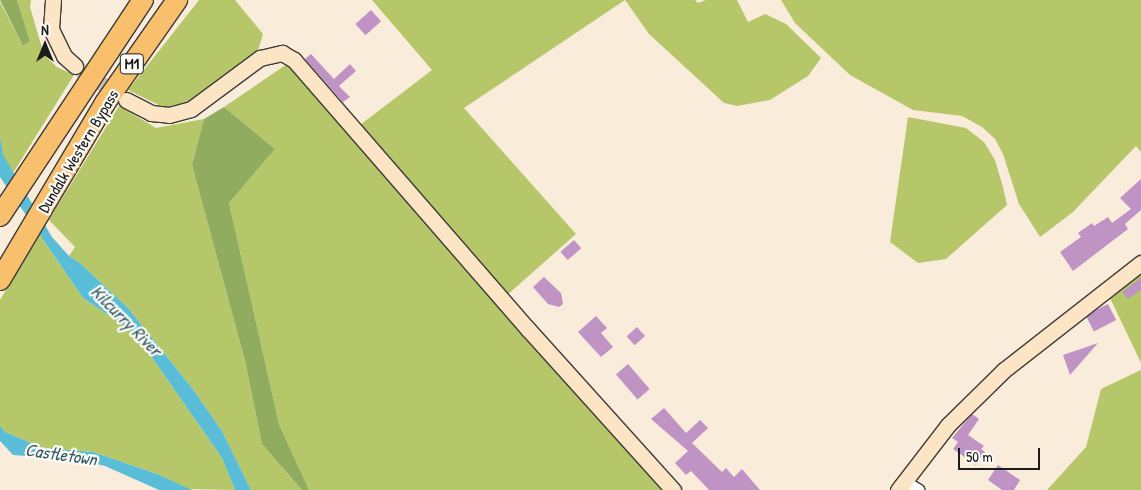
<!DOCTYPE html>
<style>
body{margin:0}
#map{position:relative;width:1141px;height:490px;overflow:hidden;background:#f9ecdb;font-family:"Patrick Hand",sans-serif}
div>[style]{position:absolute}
.green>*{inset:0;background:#b6c76a}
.forest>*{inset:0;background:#90ac5e}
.water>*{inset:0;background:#5abdd8}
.building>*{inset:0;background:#bf94c5;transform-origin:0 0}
.secondary-tunnel>*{height:15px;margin-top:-7.5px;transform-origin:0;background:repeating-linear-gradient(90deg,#cdc2b5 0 15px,transparent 0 23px)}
.roads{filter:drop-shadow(1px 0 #3d3b39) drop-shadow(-1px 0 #3d3b39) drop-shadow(0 1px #3d3b39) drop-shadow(0 -1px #3d3b39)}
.street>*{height:11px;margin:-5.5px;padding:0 5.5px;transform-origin:5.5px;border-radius:5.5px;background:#fff}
.secondary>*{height:15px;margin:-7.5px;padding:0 7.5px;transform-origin:7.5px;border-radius:7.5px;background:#fce5c4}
.highway>*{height:20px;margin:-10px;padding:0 10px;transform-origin:10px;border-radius:10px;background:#f8bf6c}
span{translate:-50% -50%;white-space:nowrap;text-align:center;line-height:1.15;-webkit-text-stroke:4.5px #fdfcf7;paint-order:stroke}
.shield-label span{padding:1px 4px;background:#fdfcf7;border:1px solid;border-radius:4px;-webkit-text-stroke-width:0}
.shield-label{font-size:15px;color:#1c1c1c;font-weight:700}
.street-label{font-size:16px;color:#1c1c1c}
.water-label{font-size:18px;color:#355c67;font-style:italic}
.north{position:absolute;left:20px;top:20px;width:50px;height:50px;-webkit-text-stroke:4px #fdfcf7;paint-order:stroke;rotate:0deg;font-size:14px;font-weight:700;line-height:20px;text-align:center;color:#1c1c1c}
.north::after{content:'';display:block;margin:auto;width:18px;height:22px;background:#1c1c1c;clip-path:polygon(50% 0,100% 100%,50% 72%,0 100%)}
.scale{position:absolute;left:958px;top:448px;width:82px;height:22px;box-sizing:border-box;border:2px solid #1c1c1c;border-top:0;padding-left:6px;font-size:15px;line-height:18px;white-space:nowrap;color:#1c1c1c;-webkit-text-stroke:4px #fdfcf7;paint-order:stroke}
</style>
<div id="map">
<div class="green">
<i style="clip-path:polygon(17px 0,31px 0,30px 7px,44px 55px,57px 67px,74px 75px,13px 173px,2px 155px,0 136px,0 2px,23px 46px,30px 41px)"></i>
<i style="clip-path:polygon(199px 0,235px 0,263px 34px,257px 54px,187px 103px,163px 107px,128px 90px)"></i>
<i style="clip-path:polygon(372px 0,625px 0,464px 108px,576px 234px,506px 296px,360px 125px,432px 70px)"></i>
<i style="clip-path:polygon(625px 0,695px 0,698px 3px,706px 0,737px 0,748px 22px,765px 14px,786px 24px,821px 58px,808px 76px,770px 100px,737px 106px,724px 103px,649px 34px)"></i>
<i style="clip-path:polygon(781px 0,1141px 0,1141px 152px,1136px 146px,1073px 212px,1040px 237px,1019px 204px,1003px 154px,995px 139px,982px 127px,962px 116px,913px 110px,850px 75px,795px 23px)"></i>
<i style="clip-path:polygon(287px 64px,507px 315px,663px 490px,309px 490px,279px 424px,229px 203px,275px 149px,224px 107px)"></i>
<i style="clip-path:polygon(119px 106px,156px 128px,204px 119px,192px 165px,245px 361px,262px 444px,302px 490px,251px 490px,222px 431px,192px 388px,128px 308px,80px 263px,69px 256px,75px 247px,49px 220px)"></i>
<i style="clip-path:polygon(908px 117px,966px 128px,984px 142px,995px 160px,1003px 187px,1007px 205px,946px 259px,918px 263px,890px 242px)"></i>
<i style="clip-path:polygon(39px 234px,83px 298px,135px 333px,222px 458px,235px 490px,188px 489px,157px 474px,93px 452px,43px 448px,5px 432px,0 426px,0 300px)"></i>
<i style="clip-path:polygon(1141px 271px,1141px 363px,1110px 298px)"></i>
<i style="clip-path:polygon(1141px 370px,1141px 490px,1047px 490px,1086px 447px,1101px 389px)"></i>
</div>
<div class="forest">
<i style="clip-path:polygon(0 0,17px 0,30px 41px,23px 46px)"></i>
<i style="clip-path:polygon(224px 107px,275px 149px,229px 203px,279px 424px,309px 490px,302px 490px,262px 444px,245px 361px,192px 165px,204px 119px)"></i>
</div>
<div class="water">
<i style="clip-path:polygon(0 136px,3px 155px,52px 237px,69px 256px,80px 263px,128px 308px,192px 388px,222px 431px,251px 490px,235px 490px,222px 458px,135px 333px,83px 298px,0 177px)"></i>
<i style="clip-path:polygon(0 426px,5px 432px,43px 448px,93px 452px,157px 474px,192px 490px,159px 490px,105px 466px,81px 460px,13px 455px,0 441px)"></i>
</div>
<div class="building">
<i style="left:371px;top:10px;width:15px;height:21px;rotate:48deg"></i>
<i style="clip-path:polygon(311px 54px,334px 79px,350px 64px,356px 71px,339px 86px,350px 97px,343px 102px,305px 59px)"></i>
<i style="clip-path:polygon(1141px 179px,1141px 210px,1125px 224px,1128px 229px,1073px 271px,1060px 252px,1081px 237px,1078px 233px,1092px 223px,1094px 226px,1108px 217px,1112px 223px,1131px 209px,1120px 198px)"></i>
<i style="left:574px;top:240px;width:11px;height:18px;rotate:49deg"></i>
<i style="clip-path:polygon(544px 277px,561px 293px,563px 304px,559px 307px,548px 304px,533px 287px)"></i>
<i style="clip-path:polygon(1141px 278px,1141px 290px,1128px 299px,1122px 292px)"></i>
<i style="left:1108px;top:304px;width:18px;height:25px;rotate:63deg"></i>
<i style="clip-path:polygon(596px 316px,607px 328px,601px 333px,613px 347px,601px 357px,578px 332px)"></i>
<i style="left:637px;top:327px;width:12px;height:14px;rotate:48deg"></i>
<i style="clip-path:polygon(1098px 343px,1070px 375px,1063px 355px)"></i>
<i style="left:628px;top:364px;width:33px;height:16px;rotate:49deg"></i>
<i style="clip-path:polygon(664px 408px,686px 433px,700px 420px,708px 428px,692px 443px,722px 472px,726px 468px,734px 477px,742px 469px,760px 490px,709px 490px,691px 471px,686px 475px,675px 463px,688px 451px,651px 419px)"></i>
<i style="clip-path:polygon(972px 414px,979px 419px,968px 435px,984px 446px,981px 449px,985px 452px,976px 465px,953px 449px,958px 442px,952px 438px)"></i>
<i style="clip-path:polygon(998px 465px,1020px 480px,1014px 490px,1002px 490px,988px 480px)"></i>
</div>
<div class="secondary-tunnel">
<i style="left:75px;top:66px;width:56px;rotate:33.4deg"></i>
</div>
<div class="roads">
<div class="street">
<i style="left:904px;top:481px;width:17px;rotate:31deg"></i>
</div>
<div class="secondary">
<i style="left:53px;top:0;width:29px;rotate:94deg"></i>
<i style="left:51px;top:29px;width:30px;rotate:64deg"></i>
<i style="left:64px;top:56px;width:15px;rotate:42deg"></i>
<i style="left:126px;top:100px;width:28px;rotate:27deg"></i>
<i style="left:151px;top:113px;width:18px;rotate:6deg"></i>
<i style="left:169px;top:115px;width:23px;rotate:-15deg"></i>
<i style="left:191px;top:109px;width:86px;rotate:-36.5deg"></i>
<i style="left:260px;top:58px;width:23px;rotate:-13deg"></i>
<i style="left:282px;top:53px;width:14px;rotate:30deg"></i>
<i style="left:294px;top:60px;width:357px;rotate:49deg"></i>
<i style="left:528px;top:329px;width:217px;rotate:48deg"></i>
<i style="left:898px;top:490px;width:82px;rotate:-52.4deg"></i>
<i style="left:948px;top:425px;width:78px;rotate:-44.5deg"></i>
<i style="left:1004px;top:370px;width:174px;rotate:-38deg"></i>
</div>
<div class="highway">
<i style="left:0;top:216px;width:259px;rotate:-56.5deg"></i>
<i style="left:0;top:280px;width:206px;rotate:-59.3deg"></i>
<i style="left:105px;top:103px;width:126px;rotate:-55deg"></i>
</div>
</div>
<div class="shield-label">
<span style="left:132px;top:64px">M1</span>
</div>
<div class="street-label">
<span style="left:78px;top:151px;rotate:-59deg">Dundalk Western Bypass</span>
</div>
<div class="water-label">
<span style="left:126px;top:321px;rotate:45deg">Kilcurry River</span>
<span style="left:61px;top:455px;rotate:8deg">Castletown</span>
</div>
<div class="north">N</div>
<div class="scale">50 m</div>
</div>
